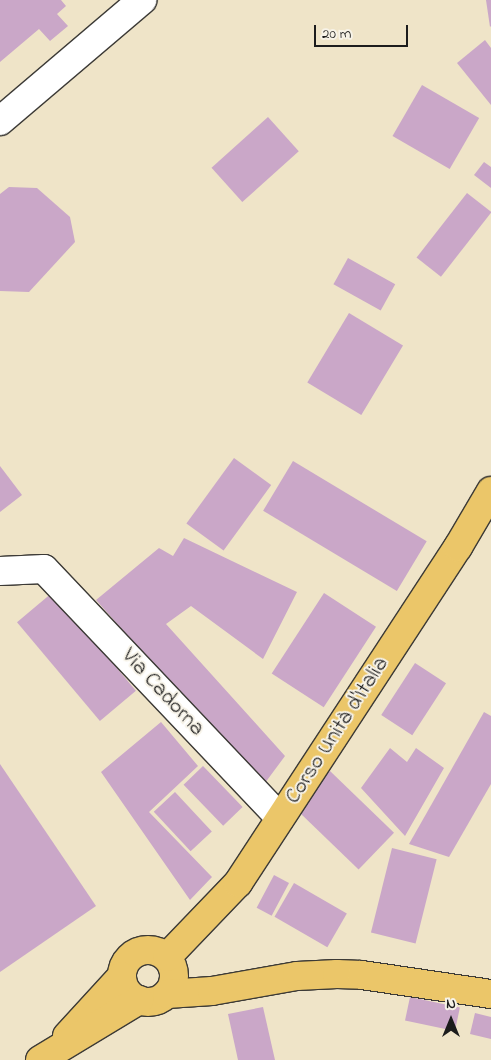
<!DOCTYPE html>
<meta charset="utf-8">
<style>
body{margin:0}
#map{position:relative;width:491px;height:1060px;overflow:hidden;background:#efe4c8;font-family:"Indie Flower",sans-serif}
div>[style]{position:absolute}
.building>*{inset:0;background:#caa7c8;transform-origin:0 0}
.roads{filter:drop-shadow(1px 0 #3c3a36) drop-shadow(-1px 0 #3c3a36) drop-shadow(0 1px #3c3a36) drop-shadow(0 -1px #3c3a36)}
.minor>*{height:28px;margin:-14px;padding:0 14px;transform-origin:14px;border-radius:14px;background:#fff}
.major>*{height:28px;margin:-14px;padding:0 14px;transform-origin:14px;border-radius:14px;background:#ebc669}
.major>.ring{margin:-14px;padding:0;box-sizing:content-box;background:none;border:28px solid #ebc669;border-radius:50%}
span{translate:-50% -50%;white-space:nowrap;text-align:center;line-height:1.15;-webkit-text-stroke:4px #f7f3e8;paint-order:stroke}
.street-label{font-size:22px;color:#1c1c1c}
.north{position:absolute;left:426px;top:995px;width:50px;height:50px;-webkit-text-stroke:4px #f7f3e8;paint-order:stroke;rotate:0deg;font-size:14px;font-weight:700;line-height:20px;text-align:center;color:#1c1c1c}
.north::after{content:'';display:block;margin:auto;width:18px;height:22px;background:#1c1c1c;clip-path:polygon(50% 0,100% 100%,50% 72%,0 100%)}
.scale{position:absolute;left:314px;top:25px;width:94px;height:22px;box-sizing:border-box;border:2px solid #1c1c1c;border-top:0;padding-left:6px;font-size:15px;line-height:18px;white-space:nowrap;color:#1c1c1c;-webkit-text-stroke:4px #f7f3e8;paint-order:stroke}
</style>
<div id="map">
<div class="building">
<i style="clip-path:polygon(0 0,61px 0,66px 6px,57px 14px,68px 26px,50px 41px,39px 29px,0 62px)"></i>
<i style="clip-path:polygon(486px 0,491px 0,491px 26px,490px 27px)"></i>
<i style="clip-path:polygon(485px 40px,491px 48px,491px 105px,457px 63px)"></i>
<i style="left:422px;top:85px;width:66px;height:59px;rotate:30deg"></i>
<i style="left:268px;top:117px;width:46px;height:76px;rotate:48deg"></i>
<i style="clip-path:polygon(484px 162px,491px 167px,491px 188px,474px 175px)"></i>
<i style="clip-path:polygon(9px 187px,37px 188px,70px 217px,75px 242px,29px 292px,0 291px,0 194px)"></i>
<i style="left:467px;top:193px;width:31px;height:82px;rotate:38deg"></i>
<i style="left:348px;top:258px;width:54px;height:30px;rotate:29deg"></i>
<i style="left:349px;top:313px;width:63px;height:81px;rotate:31deg"></i>
<i style="left:234px;top:458px;width:46px;height:81px;rotate:36deg"></i>
<i style="left:293px;top:461px;width:156px;height:58px;rotate:31deg"></i>
<i style="clip-path:polygon(0 466px,22px 495px,0 512px)"></i>
<i style="clip-path:polygon(184px 538px,297px 592px,263px 659px,191px 606px,166px 624px,285px 756px,262px 787px,96px 600px,159px 548px,173px 556px)"></i>
<i style="left:53px;top:592px;width:129px;height:47px;rotate:50deg"></i>
<i style="left:324px;top:593px;width:62px;height:96px;rotate:33deg"></i>
<i style="left:415px;top:663px;width:37px;height:62px;rotate:33deg"></i>
<i style="clip-path:polygon(484px 712px,491px 716px,491px 784px,449px 857px,409px 844px)"></i>
<i style="clip-path:polygon(161px 722px,198px 766px,149px 812px,212px 877px,190px 900px,101px 772px)"></i>
<i style="clip-path:polygon(390px 748px,407px 762px,416px 748px,444px 768px,405px 836px,361px 788px)"></i>
<i style="clip-path:polygon(0 764px,96px 906px,0 972px)"></i>
<i style="left:203px;top:766px;width:57px;height:27px;rotate:46deg"></i>
<i style="left:330px;top:771px;width:89px;height:51px;rotate:44deg"></i>
<i style="left:175px;top:792px;width:54px;height:29px;rotate:47deg"></i>
<i style="left:392px;top:848px;width:46px;height:87px;rotate:14deg"></i>
<i style="left:274px;top:875px;width:17px;height:37px;rotate:28deg"></i>
<i style="left:294px;top:883px;width:61px;height:39px;rotate:30deg"></i>
<i style="left:410px;top:997px;width:51px;height:24px;rotate:12deg"></i>
<i style="clip-path:polygon(263px 1007px,275px 1060px,238px 1060px,228px 1014px)"></i>
<i style="clip-path:polygon(475px 1013px,491px 1017px,491px 1039px,470px 1034px)"></i>
</div>
<div class="roads">
<div class="minor">
<i style="left:0;top:121px;width:187px;rotate:-40.4deg"></i>
<i style="left:0;top:571px;width:44px;rotate:-2.6deg"></i>
<i style="left:44px;top:569px;width:343px;rotate:46.5deg"></i>
</div>
<div class="major">
<i class="ring" style="left:122px;top:950px;width:24px;height:24px"></i>
<i style="left:167px;top:957px;width:103px;rotate:-46.2deg"></i>
<i style="left:238px;top:883px;width:402px;rotate:-56.8deg"></i>
<i style="left:458px;top:547px;width:65px;rotate:-59.5deg"></i>
<i style="left:167px;top:994px;width:45px;rotate:-3.8deg"></i>
<i style="left:212px;top:991px;width:86px;rotate:-10deg"></i>
<i style="left:297px;top:976px;width:40px;rotate:-2.9deg"></i>
<i style="left:337px;top:974px;width:25px;rotate:2deg"></i>
<i style="left:362px;top:975px;width:130px;rotate:8.4deg"></i>
<i style="left:67px;top:1036px;width:81px;rotate:-47.5deg"></i>
<i style="left:40px;top:1060px;width:116px;rotate:-31.2deg"></i>
</div>
</div>
<div class="street-label">
<span style="left:162px;top:693px;rotate:47deg">Via Cadorna</span>
<span style="left:338px;top:731px;rotate:-57deg">Corso Unità d'Italia</span>
</div>
<div class="north">N</div>
<div class="scale">20 m</div>
</div>
